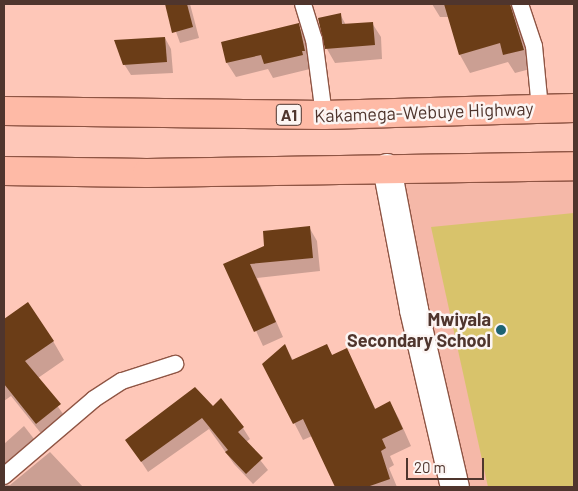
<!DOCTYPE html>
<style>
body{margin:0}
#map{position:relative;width:578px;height:491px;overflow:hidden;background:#fec7b8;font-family:Barlow,sans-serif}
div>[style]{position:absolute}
.built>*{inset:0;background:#f5b8a8}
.green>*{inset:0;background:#d8c36b}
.shadow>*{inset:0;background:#0003}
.building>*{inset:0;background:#6b3d17}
.roads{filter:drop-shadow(1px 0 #8f5544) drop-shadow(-1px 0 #8f5544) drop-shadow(0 1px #8f5544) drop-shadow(0 -1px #8f5544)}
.service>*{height:16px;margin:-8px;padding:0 8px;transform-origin:8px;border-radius:8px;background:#fff}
.minor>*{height:28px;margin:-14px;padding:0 14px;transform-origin:14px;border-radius:14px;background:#fff}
.trunk>*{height:28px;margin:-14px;padding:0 14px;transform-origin:14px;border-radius:14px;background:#febaa6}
.dots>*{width:14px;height:14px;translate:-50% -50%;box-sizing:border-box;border:2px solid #fcf5f3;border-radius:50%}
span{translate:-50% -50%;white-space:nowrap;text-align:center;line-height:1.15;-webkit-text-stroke:5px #fcf5f3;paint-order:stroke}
.shield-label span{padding:1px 4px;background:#fcf5f3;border:1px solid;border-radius:4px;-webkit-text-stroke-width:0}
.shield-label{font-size:16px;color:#4f352d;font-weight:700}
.street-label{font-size:18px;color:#4f352d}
.poi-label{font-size:18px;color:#4f352d;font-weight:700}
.right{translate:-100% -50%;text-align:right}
.frame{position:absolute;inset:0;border:5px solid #4f352d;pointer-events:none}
.scale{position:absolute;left:406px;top:458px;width:78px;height:22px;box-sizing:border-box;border:2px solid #4f352d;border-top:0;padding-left:6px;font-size:15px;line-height:18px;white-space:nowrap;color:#4f352d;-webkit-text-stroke:4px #fcf5f3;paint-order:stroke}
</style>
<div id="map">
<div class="built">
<i style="clip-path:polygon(389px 172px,574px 172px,574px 487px,466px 487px)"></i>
</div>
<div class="green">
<i style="clip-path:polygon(574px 213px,574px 487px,488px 487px,431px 227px)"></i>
</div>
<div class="shadow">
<i style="clip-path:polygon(166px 4px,190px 4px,199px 38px,180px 43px)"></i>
<i style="clip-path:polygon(432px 4px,516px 4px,534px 68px,515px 73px,508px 62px,470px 73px,460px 55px,449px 17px,440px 17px)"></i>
<i style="clip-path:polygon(340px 14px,346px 25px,372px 23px,381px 37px,382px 59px,335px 63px,327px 49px)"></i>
<i style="clip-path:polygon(298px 25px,306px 39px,313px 65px,309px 65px,310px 69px,273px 78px,268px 69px,236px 77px,227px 63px,223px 42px)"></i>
<i style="clip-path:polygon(165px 38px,171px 49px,173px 73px,131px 75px,124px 64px)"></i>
<i style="clip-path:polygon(309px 227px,317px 241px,320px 271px,257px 278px,283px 337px,263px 346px,225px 264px)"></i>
<i style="clip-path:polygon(12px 328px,53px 341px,64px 360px,38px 378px,70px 424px,48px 442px,11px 396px,4px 401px,4px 333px)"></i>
<i style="clip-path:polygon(326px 345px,333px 356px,346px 350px,376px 410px,390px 403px,399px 419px,411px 446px,390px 456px,394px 465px,389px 468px,397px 487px,336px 487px,312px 436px,303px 440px,264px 364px,285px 346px,293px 360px)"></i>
<i style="clip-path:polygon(221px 400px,243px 428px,250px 439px,246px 442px,268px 470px,253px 484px,234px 464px,209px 429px,148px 472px,127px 440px,213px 407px)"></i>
<i style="clip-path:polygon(24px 426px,41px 448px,4px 481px,4px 444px)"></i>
<i style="clip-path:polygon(50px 452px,83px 487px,4px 487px,4px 485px,10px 485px)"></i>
</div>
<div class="building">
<i style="clip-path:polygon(165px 4px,187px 4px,193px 27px,172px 33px)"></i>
<i style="clip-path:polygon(444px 4px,510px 4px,524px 50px,503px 55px,500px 43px,459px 55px)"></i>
<i style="clip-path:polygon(341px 13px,342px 24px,373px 22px,375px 45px,325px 49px,318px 18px)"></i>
<i style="clip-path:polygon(299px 23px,305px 51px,302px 51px,303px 55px,264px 64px,261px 55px,226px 63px,221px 42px)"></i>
<i style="clip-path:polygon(165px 37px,167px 62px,123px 65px,114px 40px)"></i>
<i style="clip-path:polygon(310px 226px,313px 258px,250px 264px,276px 322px,254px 332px,223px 264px,264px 246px,263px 231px)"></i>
<i style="clip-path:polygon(28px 302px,54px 341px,25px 361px,61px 404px,36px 424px,4px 384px,4px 319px)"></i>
<i style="clip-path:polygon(285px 344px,292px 360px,327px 344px,332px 355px,347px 348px,375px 409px,390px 401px,403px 429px,382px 439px,386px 448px,381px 451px,390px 479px,367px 487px,335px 487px,303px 419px,293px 424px,262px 364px)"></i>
<i style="clip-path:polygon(195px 387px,213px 406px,221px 398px,244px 427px,238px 432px,263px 458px,246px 474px,225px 452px,228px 450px,202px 418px,141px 462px,125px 440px)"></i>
</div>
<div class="roads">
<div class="service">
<i style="left:303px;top:4px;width:37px;rotate:73deg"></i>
<i style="left:314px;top:39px;width:77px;rotate:82.5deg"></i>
<i style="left:520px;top:4px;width:44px;rotate:71.6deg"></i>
<i style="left:534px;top:46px;width:62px;rotate:84.5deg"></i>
<i style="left:4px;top:476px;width:118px;rotate:-40.5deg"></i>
<i style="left:94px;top:399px;width:33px;rotate:-33deg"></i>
<i style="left:122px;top:381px;width:56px;rotate:-17.8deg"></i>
</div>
<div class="minor">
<i style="left:387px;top:168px;width:145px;rotate:79.2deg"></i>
<i style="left:414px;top:310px;width:182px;rotate:77deg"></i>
</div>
<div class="trunk">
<i style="left:4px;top:111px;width:320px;rotate:0.7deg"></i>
<i style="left:324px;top:115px;width:250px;rotate:-1.6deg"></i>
<i style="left:4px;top:171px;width:143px;rotate:0.8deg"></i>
<i style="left:147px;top:173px;width:427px;rotate:-0.9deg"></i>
</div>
</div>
<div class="dots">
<i style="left:501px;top:330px;background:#1d6373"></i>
</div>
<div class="shield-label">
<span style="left:289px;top:115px">A1</span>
</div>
<div class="street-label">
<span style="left:424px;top:112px;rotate:-2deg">Kakamega-Webuye Highway</span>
</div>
<div class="poi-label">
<span class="right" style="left:491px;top:330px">Mwiyala<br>Secondary School</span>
</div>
<div class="frame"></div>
<div class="scale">20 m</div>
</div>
